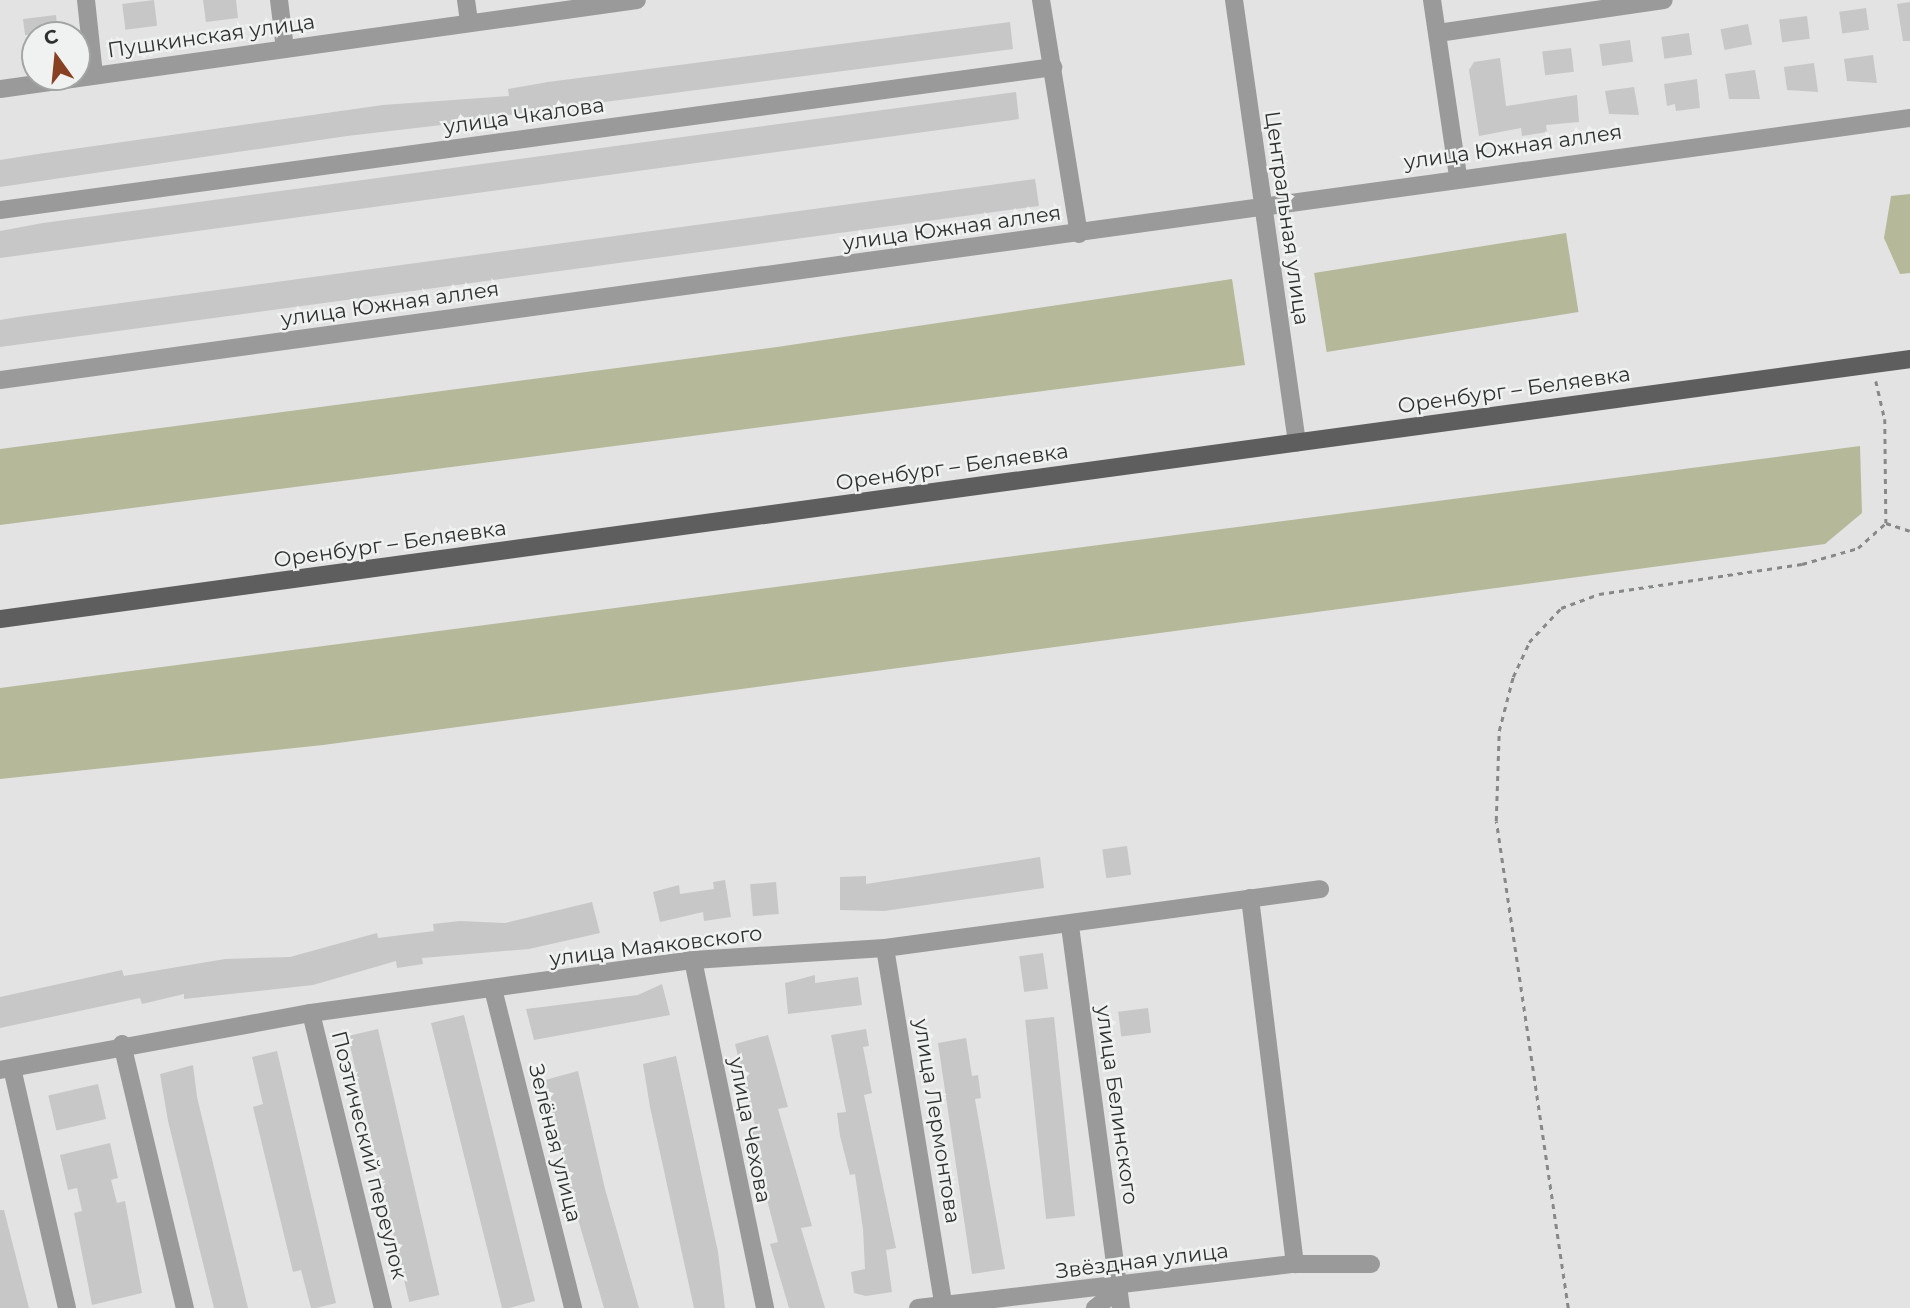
<!DOCTYPE html>
<meta charset="utf-8">
<style>
body{margin:0}
#map{position:relative;width:1910px;height:1308px;overflow:hidden;background:#e3e3e4;font-family:Montserrat,sans-serif}
div>[style]{position:absolute}
.green>*{inset:0;background:#b5b999;transform-origin:0 0}
.building>*{inset:0;background:#c7c7c8;transform-origin:0 0}
.path>*{height:2.5px;margin-top:-1.25px;transform-origin:0;background:repeating-linear-gradient(90deg,#878888 0 5px,transparent 0 10px)}
.minor>*{height:18px;margin:-9px;padding:0 9px;transform-origin:9px;border-radius:9px;background:#9a9a9a}
.major>*{height:18px;margin:-9px;padding:0 9px;transform-origin:9px;border-radius:9px;background:#5f5e5e}
span{translate:-50% -50%;white-space:nowrap;text-align:center;line-height:1.15;-webkit-text-stroke:5px #f0f1f1;paint-order:stroke}
.street-label{font-size:21px;color:#2f3030}
.north{position:absolute;left:21px;top:21px;width:70px;height:70px;box-sizing:border-box;background:#f0f1f1;border:2px solid #a3a4a4;border-radius:50%;rotate:345deg;font-size:19px;font-weight:700;line-height:28px;text-align:center;color:#2f3030}
.north::after{content:'';display:block;margin:auto;width:24px;height:32px;background:#884023;clip-path:polygon(50% 0,100% 100%,50% 72%,0 100%)}
</style>
<div id="map">
<div class="green">
<i style="clip-path:polygon(1910px 194px,1910px 273px,1900px 274px,1884px 238px,1891px 196px)"></i>
<i style="left:1566px;top:233px;width:80px;height:255px;rotate:81deg"></i>
<i style="clip-path:polygon(1232px 279px,1245px 365px,0 525px,0 449px,777px 347px)"></i>
<i style="clip-path:polygon(1860px 446px,1862px 513px,1825px 544px,323px 745px,0 779px,0 688px)"></i>
</div>
<div class="building">
<i style="left:154px;top:0;width:26px;height:32px;rotate:83deg"></i>
<i style="clip-path:polygon(203px 0,236px 0,238px 18px,206px 22px)"></i>
<i style="clip-path:polygon(1910px 2px,1910px 41px,1903px 41px,1897px 4px)"></i>
<i style="left:1866px;top:8px;width:22px;height:27px;rotate:82deg"></i>
<i style="clip-path:polygon(56px 15px,58px 35px,25px 35px,23px 19px)"></i>
<i style="left:1807px;top:16px;width:23px;height:28px;rotate:83deg"></i>
<i style="clip-path:polygon(1010px 22px,1013px 49px,543px 110px,496px 117px,497px 125px,477px 127px,476px 121px,347px 136px,0 187px,0 160px,38px 154px,383px 105px,509px 96px,508px 89px,548px 82px)"></i>
<i style="left:1748px;top:24px;width:21px;height:28px;rotate:79deg"></i>
<i style="left:1689px;top:33px;width:22px;height:28px;rotate:82deg"></i>
<i style="left:1630px;top:40px;width:22px;height:31px;rotate:82deg"></i>
<i style="left:1571px;top:48px;width:24px;height:29px;rotate:83deg"></i>
<i style="clip-path:polygon(1873px 55px,1877px 83px,1847px 81px,1844px 59px)"></i>
<i style="clip-path:polygon(1500px 58px,1506px 106px,1577px 95px,1579px 122px,1546px 125px,1547px 132px,1522px 136px,1521px 128px,1479px 136px,1469px 70px,1474px 62px)"></i>
<i style="clip-path:polygon(1814px 63px,1818px 92px,1787px 90px,1784px 67px)"></i>
<i style="clip-path:polygon(1755px 70px,1760px 99px,1729px 99px,1725px 74px)"></i>
<i style="clip-path:polygon(1697px 79px,1700px 108px,1676px 111px,1675px 104px,1667px 106px,1664px 84px)"></i>
<i style="clip-path:polygon(1634px 87px,1639px 115px,1609px 114px,1605px 91px)"></i>
<i style="clip-path:polygon(1016px 92px,1019px 119px,0 258px,0 231px,43px 223px)"></i>
<i style="clip-path:polygon(1035px 179px,1039px 206px,0 347px,0 320px,18px 317px)"></i>
<i style="left:1127px;top:846px;width:29px;height:25px;rotate:82deg"></i>
<i style="clip-path:polygon(1040px 857px,1044px 888px,884px 911px,840px 910px,840px 877px,866px 876px,866px 884px)"></i>
<i style="clip-path:polygon(725px 880px,731px 917px,704px 921px,703px 912px,660px 922px,653px 892px,679px 885px,680px 894px,714px 889px,713px 882px)"></i>
<i style="left:776px;top:882px;width:32px;height:26px;rotate:85deg"></i>
<i style="clip-path:polygon(592px 902px,600px 933px,529px 949px,422px 958px,423px 964px,397px 968px,396px 961px,313px 985px,184px 999px,184px 994px,142px 1004px,140px 998px,0 1028px,0 997px,122px 970px,124px 976px,225px 959px,290px 957px,377px 933px,378px 938px,434px 931px,433px 924px,460px 921px,505px 923px)"></i>
<i style="left:1043px;top:953px;width:36px;height:24px;rotate:82deg"></i>
<i style="clip-path:polygon(815px 975px,815px 983px,858px 977px,862px 1005px,788px 1014px,785px 983px)"></i>
<i style="clip-path:polygon(662px 984px,670px 1015px,534px 1040px,526px 1009px,638px 995px)"></i>
<i style="left:1148px;top:1008px;width:25px;height:30px;rotate:83deg"></i>
<i style="clip-path:polygon(464px 1015px,535px 1301px,509px 1308px,502px 1308px,431px 1023px)"></i>
<i style="left:1054px;top:1017px;width:200px;height:29px;rotate:84deg"></i>
<i style="left:378px;top:1029px;width:273px;height:31px;rotate:77deg"></i>
<i style="clip-path:polygon(866px 1029px,869px 1046px,863px 1047px,872px 1093px,864px 1095px,896px 1248px,886px 1250px,892px 1292px,866px 1296px,854px 1293px,851px 1272px,865px 1269px,863px 1229px,855px 1174px,850px 1175px,840px 1136px,837px 1113px,846px 1112px,831px 1035px)"></i>
<i style="clip-path:polygon(768px 1035px,788px 1107px,778px 1109px,812px 1226px,801px 1228px,825px 1308px,789px 1308px,770px 1244px,778px 1242px,748px 1127px,755px 1125px,735px 1044px)"></i>
<i style="clip-path:polygon(966px 1038px,972px 1076px,978px 1075px,981px 1098px,975px 1099px,1005px 1269px,972px 1274px,938px 1043px)"></i>
<i style="clip-path:polygon(277px 1051px,336px 1303px,316px 1308px,311px 1308px,301px 1270px,293px 1272px,253px 1107px,263px 1104px,252px 1057px)"></i>
<i style="clip-path:polygon(676px 1056px,718px 1252px,725px 1308px,694px 1308px,650px 1107px,643px 1064px)"></i>
<i style="clip-path:polygon(193px 1065px,197px 1097px,248px 1308px,214px 1308px,168px 1121px,160px 1074px)"></i>
<i style="clip-path:polygon(578px 1071px,605px 1189px,639px 1308px,604px 1308px,575px 1209px,545px 1080px)"></i>
<i style="left:98px;top:1084px;width:36px;height:51px;rotate:77deg"></i>
<i style="clip-path:polygon(110px 1143px,118px 1178px,111px 1180px,117px 1203px,125px 1201px,142px 1293px,92px 1305px,74px 1213px,82px 1211px,77px 1188px,68px 1190px,60px 1155px)"></i>
<i style="clip-path:polygon(0 1210px,4px 1210px,29px 1308px,0 1308px)"></i>
</div>
<div class="path">
<i style="left:1876px;top:381px;width:39px;rotate:77deg"></i>
<i style="left:1885px;top:419px;width:104px;rotate:89.4deg"></i>
<i style="left:1886px;top:523px;width:25px;rotate:18deg"></i>
<i style="left:1568px;top:1308px;width:492px;rotate:-98.4deg"></i>
<i style="left:1496px;top:821px;width:90px;rotate:-88.1deg"></i>
<i style="left:1499px;top:731px;width:56px;rotate:-75.5deg"></i>
<i style="left:1513px;top:677px;width:38px;rotate:-65deg"></i>
<i style="left:1529px;top:642px;width:47px;rotate:-46.7deg"></i>
<i style="left:1561px;top:608px;width:40px;rotate:-20.2deg"></i>
<i style="left:1599px;top:594px;width:205px;rotate:-8.4deg"></i>
<i style="left:1802px;top:564px;width:58px;rotate:-15.9deg"></i>
<i style="left:1858px;top:548px;width:38px;rotate:-42deg"></i>
</div>
<div class="minor">
<i style="left:86px;top:0;width:75px;rotate:83.9deg"></i>
<i style="left:279px;top:0;width:49px;rotate:83deg"></i>
<i style="left:466px;top:0;width:22px;rotate:82deg"></i>
<i style="left:1041px;top:0;width:237px;rotate:80.8deg"></i>
<i style="left:1234px;top:0;width:447px;rotate:81.9deg"></i>
<i style="left:1432px;top:0;width:179px;rotate:81.6deg"></i>
<i style="left:1438px;top:33px;width:228px;rotate:-8.3deg"></i>
<i style="left:0;top:89px;width:643px;rotate:-7.95deg"></i>
<i style="left:0;top:210px;width:1063px;rotate:-7.73deg"></i>
<i style="left:0;top:380px;width:1928px;rotate:-7.81deg"></i>
<i style="left:1250px;top:898px;width:369px;rotate:83deg"></i>
<i style="left:1070px;top:926px;width:385px;rotate:82.4deg"></i>
<i style="left:885px;top:948px;width:359px;rotate:80.7deg"></i>
<i style="left:693px;top:960px;width:355px;rotate:78.3deg"></i>
<i style="left:493px;top:989px;width:329px;rotate:75.9deg"></i>
<i style="left:311px;top:1013px;width:304px;rotate:76.3deg"></i>
<i style="left:122px;top:1044px;width:271px;rotate:76.6deg"></i>
<i style="left:12px;top:1068px;width:246px;rotate:77.1deg"></i>
<i style="left:0;top:1070px;width:316px;rotate:-10.4deg"></i>
<i style="left:311px;top:1013px;width:386px;rotate:-7.9deg"></i>
<i style="left:693px;top:960px;width:192px;rotate:-3.6deg"></i>
<i style="left:885px;top:948px;width:439px;rotate:-7.7deg"></i>
<i style="left:918px;top:1308px;width:380px;rotate:-6.7deg"></i>
<i style="left:1295px;top:1264px;width:76px"></i>
<i style="left:1095px;top:1308px;width:29px;rotate:-38deg"></i>
</div>
<div class="major">
<i style="left:0;top:619px;width:1928px;rotate:-7.75deg"></i>
</div>
<div class="street-label">
<span style="left:211px;top:36px;rotate:-8deg">Пушкинская улица</span>
<span style="left:524px;top:116px;rotate:-8deg">улица Чкалова</span>
<span style="left:1513px;top:147px;rotate:-8deg">улица Южная аллея</span>
<span style="left:1287px;top:218px;rotate:82deg">Центральная улица</span>
<span style="left:952px;top:228px;rotate:-8deg">улица Южная аллея</span>
<span style="left:390px;top:304px;rotate:-8deg">улица Южная аллея</span>
<span style="left:1514px;top:390px;rotate:-8deg">Оренбург – Беляевка</span>
<span style="left:952px;top:467px;rotate:-8deg">Оренбург – Беляевка</span>
<span style="left:390px;top:544px;rotate:-8deg">Оренбург – Беляевка</span>
<span style="left:656px;top:946px;rotate:-7deg">улица Маяковского</span>
<span style="left:1117px;top:1105px;rotate:82deg">улица Белинского</span>
<span style="left:937px;top:1121px;rotate:81deg">улица Лермонтова</span>
<span style="left:750px;top:1130px;rotate:79deg">улица Чехова</span>
<span style="left:555px;top:1143px;rotate:76deg">Зелёная улица</span>
<span style="left:369px;top:1155px;rotate:76deg">Поэтический переулок</span>
<span style="left:1142px;top:1261px;rotate:-7deg">Звёздная улица</span>
</div>
<div class="north">С</div>
</div>
